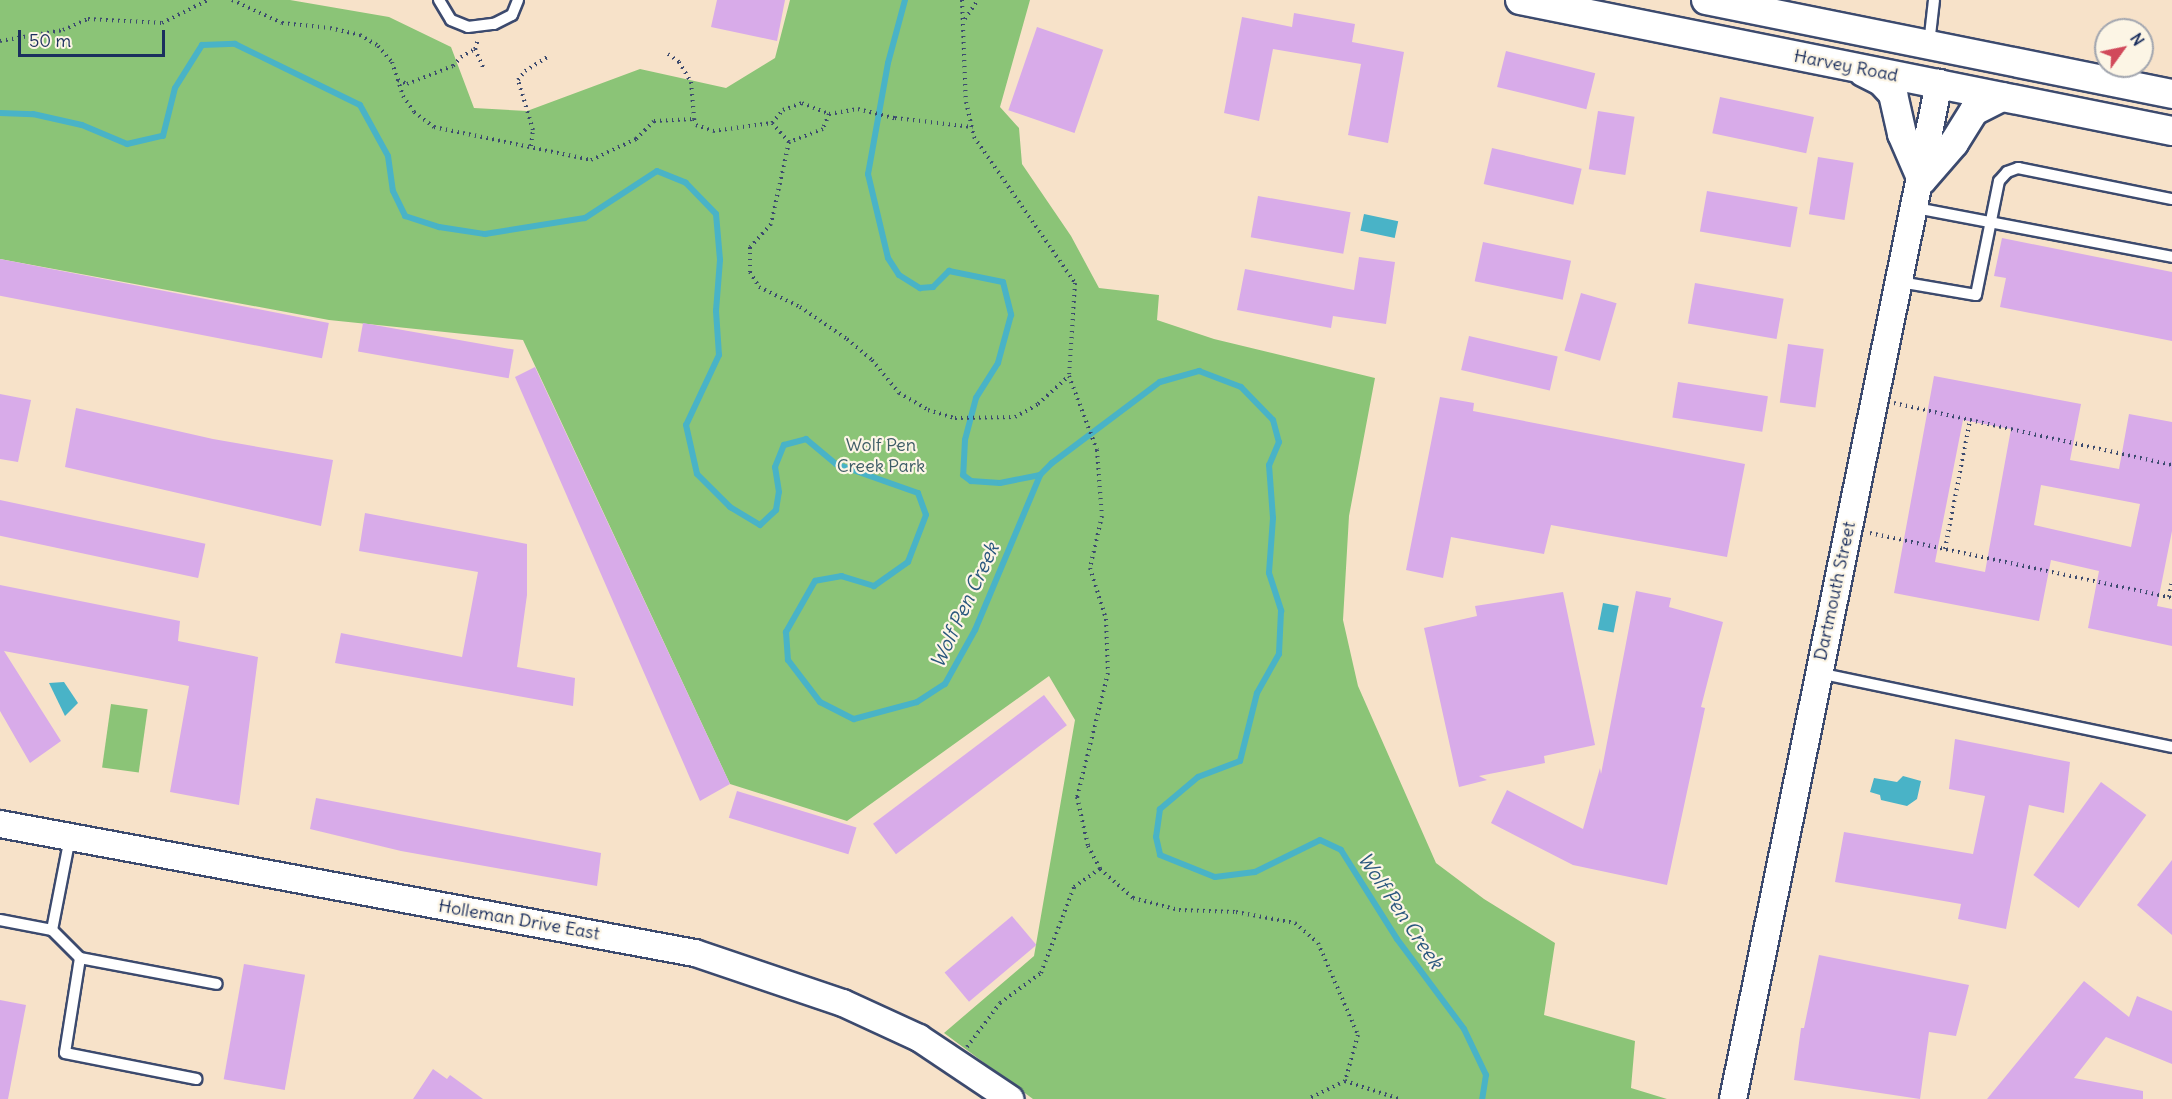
<!DOCTYPE html>
<style>
body{margin:0}
#map{position:relative;width:2172px;height:1099px;overflow:hidden;background:#f7e2c9;font-family:Delius,sans-serif}
div>[style]{position:absolute}
.green>*{inset:0;background:#8bc477;transform-origin:0 0}
.water>*{inset:0;background:#49b3c7;transform-origin:0 0}
.stream>*{height:6px;margin:-3px;padding:0 3px;transform-origin:3px;border-radius:3px;background:#49b3c7}
.building>*{inset:0;background:#d8abe9;transform-origin:0 0}
.path>*{height:4px;margin-top:-2px;transform-origin:0;background:repeating-linear-gradient(90deg,#3c4a6e 0 1.5px,transparent 0 6px)}
.roads{filter:drop-shadow(2px 0 #3c4a6e) drop-shadow(-2px 0 #3c4a6e) drop-shadow(0 2px #3c4a6e) drop-shadow(0 -2px #3c4a6e)}
.service>*{height:10px;margin:-5px;padding:0 5px;transform-origin:5px;border-radius:5px;background:#fff}
.tertiary>*{height:26px;margin:-13px;padding:0 13px;transform-origin:13px;border-radius:13px;background:#fff}
.secondary>*{height:28px;margin:-14px;padding:0 14px;transform-origin:14px;border-radius:14px;background:#fff}
span{translate:-50% -50%;white-space:nowrap;text-align:center;line-height:1.15;-webkit-text-stroke:4.5px #fcf5e5;paint-order:stroke}
.street-label{font-size:18px;color:#1b2f5e}
.park-label{font-size:18px;color:#3d5c66}
.water-label{font-size:20px;color:#29577e;font-style:italic}
.north{position:absolute;left:2094px;top:18px;width:60px;height:60px;box-sizing:border-box;background:#fcf5e5;border:2px solid #a2a6af;border-radius:50%;rotate:57deg;font-size:16px;font-weight:700;line-height:24px;text-align:center;color:#1b2f5e}
.north::after{content:'';display:block;margin:auto;width:21px;height:27px;background:#d1495b;clip-path:polygon(50% 0,100% 100%,50% 72%,0 100%)}
.scale{position:absolute;left:18px;top:30px;width:147px;height:27px;box-sizing:border-box;border:3px solid #1b2f5e;border-top:0;padding-left:8px;font-size:18px;line-height:21px;white-space:nowrap;color:#1b2f5e;-webkit-text-stroke:4px #fcf5e5;paint-order:stroke}
</style>
<div id="map">
<div class="green">
<i style="clip-path:polygon(0 0,290px 0,389px 17px,451px 47px,474px 108px,527px 111px,640px 69px,726px 88px,775px 58px,790px 0,1030px 0,1000px 107px,1019px 128px,1022px 164px,1071px 236px,1099px 288px,1159px 295px,1157px 320px,1214px 339px,1375px 378px,1349px 516px,1343px 620px,1358px 686px,1436px 863px,1484px 899px,1555px 943px,1544px 1015px,1635px 1041px,1631px 1088px,1667px 1099px,1033px 1099px,944px 1033px,1034px 956px,1075px 720px,1049px 676px,847px 821px,730px 784px,523px 340px,329px 320px,0 259px)"></i>
<i style="left:111px;top:704px;width:37px;height:64px;rotate:8deg"></i>
</div>
<div class="water">
<i style="left:1364px;top:214px;width:35px;height:17px;rotate:12deg"></i>
<i style="left:1603px;top:603px;width:16px;height:27px;rotate:11deg"></i>
<i style="clip-path:polygon(64px 682px,78px 703px,65px 716px,49px 683px)"></i>
<i style="clip-path:polygon(1903px 776px,1921px 781px,1917px 799px,1907px 806px,1881px 800px,1880px 795px,1870px 792px,1874px 778px,1897px 782px)"></i>
</div>
<div class="stream">
<i style="left:905px;top:0;width:65px;rotate:105.1deg"></i>
<i style="left:888px;top:63px;width:113px;rotate:100.2deg"></i>
<i style="left:868px;top:174px;width:86px;rotate:76.6deg"></i>
<i style="left:888px;top:258px;width:20px;rotate:57deg"></i>
<i style="left:899px;top:275px;width:25px;rotate:32deg"></i>
<i style="left:920px;top:288px;width:13px;rotate:-4deg"></i>
<i style="left:933px;top:287px;width:23px;rotate:-45deg"></i>
<i style="left:949px;top:271px;width:55px;rotate:11.5deg"></i>
<i style="left:1003px;top:282px;width:34px;rotate:76deg"></i>
<i style="left:1011px;top:315px;width:50px;rotate:105.2deg"></i>
<i style="left:998px;top:363px;width:41px;rotate:122.2deg"></i>
<i style="left:976px;top:398px;width:43px;rotate:104.7deg"></i>
<i style="left:965px;top:440px;width:35px;rotate:93deg"></i>
<i style="left:963px;top:475px;width:10px;rotate:37deg"></i>
<i style="left:971px;top:481px;width:29px;rotate:4deg"></i>
<i style="left:1000px;top:483px;width:41px;rotate:-11.3deg"></i>
<i style="left:0;top:113px;width:33px;rotate:2deg"></i>
<i style="left:33px;top:114px;width:50px;rotate:12.7deg"></i>
<i style="left:82px;top:125px;width:49px;rotate:22.9deg"></i>
<i style="left:127px;top:144px;width:37px;rotate:-13deg"></i>
<i style="left:163px;top:136px;width:49px;rotate:-76deg"></i>
<i style="left:175px;top:88px;width:51px;rotate:-57.9deg"></i>
<i style="left:202px;top:45px;width:33px;rotate:-2deg"></i>
<i style="left:235px;top:44px;width:139px;rotate:26deg"></i>
<i style="left:360px;top:105px;width:58px;rotate:61.2deg"></i>
<i style="left:388px;top:156px;width:35px;rotate:82deg"></i>
<i style="left:393px;top:191px;width:28px;rotate:64deg"></i>
<i style="left:405px;top:216px;width:36px;rotate:18deg"></i>
<i style="left:439px;top:227px;width:47px;rotate:8.7deg"></i>
<i style="left:485px;top:234px;width:101px;rotate:-9.1deg"></i>
<i style="left:585px;top:218px;width:86px;rotate:-33.1deg"></i>
<i style="left:657px;top:171px;width:31px;rotate:22deg"></i>
<i style="left:686px;top:183px;width:43px;rotate:45.9deg"></i>
<i style="left:716px;top:214px;width:46px;rotate:85deg"></i>
<i style="left:720px;top:260px;width:51px;rotate:94.5deg"></i>
<i style="left:716px;top:311px;width:44px;rotate:86.1deg"></i>
<i style="left:719px;top:355px;width:77px;rotate:115.2deg"></i>
<i style="left:686px;top:425px;width:50px;rotate:77.3deg"></i>
<i style="left:697px;top:474px;width:47px;rotate:45deg"></i>
<i style="left:730px;top:507px;width:35px;rotate:31deg"></i>
<i style="left:760px;top:525px;width:22px;rotate:-43deg"></i>
<i style="left:776px;top:510px;width:18px;rotate:-81deg"></i>
<i style="left:779px;top:492px;width:25px;rotate:-99deg"></i>
<i style="left:775px;top:467px;width:24px;rotate:-68deg"></i>
<i style="left:784px;top:445px;width:23px;rotate:-15deg"></i>
<i style="left:806px;top:439px;width:39px;rotate:40deg"></i>
<i style="left:836px;top:464px;width:87px;rotate:19.5deg"></i>
<i style="left:918px;top:493px;width:23px;rotate:70deg"></i>
<i style="left:926px;top:515px;width:50px;rotate:111deg"></i>
<i style="left:908px;top:562px;width:42px;rotate:144.8deg"></i>
<i style="left:874px;top:586px;width:34px;rotate:-163deg"></i>
<i style="left:842px;top:576px;width:27px;rotate:170deg"></i>
<i style="left:815px;top:581px;width:59px;rotate:119.6deg"></i>
<i style="left:786px;top:632px;width:28px;rotate:86deg"></i>
<i style="left:788px;top:660px;width:53px;rotate:52.7deg"></i>
<i style="left:820px;top:702px;width:38px;rotate:27deg"></i>
<i style="left:854px;top:719px;width:65px;rotate:-15.1deg"></i>
<i style="left:917px;top:702px;width:33px;rotate:-33deg"></i>
<i style="left:945px;top:684px;width:62px;rotate:-60.9deg"></i>
<i style="left:975px;top:630px;width:168px;rotate:-67.2deg"></i>
<i style="left:1040px;top:475px;width:17px;rotate:-45deg"></i>
<i style="left:1052px;top:463px;width:135px;rotate:-36.9deg"></i>
<i style="left:1160px;top:382px;width:41px;rotate:-15.8deg"></i>
<i style="left:1199px;top:371px;width:45px;rotate:20.9deg"></i>
<i style="left:1241px;top:387px;width:46px;rotate:45.9deg"></i>
<i style="left:1273px;top:420px;width:23px;rotate:75deg"></i>
<i style="left:1279px;top:442px;width:25px;rotate:113deg"></i>
<i style="left:1269px;top:465px;width:53px;rotate:85.7deg"></i>
<i style="left:1273px;top:518px;width:55px;rotate:94.2deg"></i>
<i style="left:1269px;top:573px;width:40px;rotate:72deg"></i>
<i style="left:1281px;top:611px;width:43px;rotate:92.7deg"></i>
<i style="left:1279px;top:654px;width:45px;rotate:119.4deg"></i>
<i style="left:1257px;top:693px;width:70px;rotate:104deg"></i>
<i style="left:1240px;top:761px;width:45px;rotate:159.1deg"></i>
<i style="left:1198px;top:777px;width:50px;rotate:139.9deg"></i>
<i style="left:1160px;top:809px;width:28px;rotate:98deg"></i>
<i style="left:1156px;top:837px;width:18px;rotate:77deg"></i>
<i style="left:1160px;top:855px;width:59px;rotate:21.8deg"></i>
<i style="left:1215px;top:877px;width:40px;rotate:-7.1deg"></i>
<i style="left:1255px;top:872px;width:72px;rotate:-26.2deg"></i>
<i style="left:1320px;top:840px;width:23px;rotate:25deg"></i>
<i style="left:1341px;top:850px;width:105px;rotate:57.8deg"></i>
<i style="left:1397px;top:939px;width:112px;rotate:53.3deg"></i>
<i style="left:1464px;top:1029px;width:51px;rotate:64.4deg"></i>
<i style="left:1486px;top:1075px;width:24px;rotate:99deg"></i>
</div>
<div class="building">
<i style="clip-path:polygon(717px 0,785px 0,777px 41px,711px 27px)"></i>
<i style="clip-path:polygon(1294px 13px,1355px 24px,1352px 42px,1404px 52px,1388px 143px,1348px 135px,1361px 64px,1273px 49px,1259px 121px,1224px 113px,1242px 17px,1292px 27px)"></i>
<i style="left:1037px;top:27px;width:70px;height:88px;rotate:19deg"></i>
<i style="left:1506px;top:51px;width:92px;height:37px;rotate:14deg"></i>
<i style="left:1720px;top:97px;width:96px;height:37px;rotate:12deg"></i>
<i style="left:1598px;top:111px;width:37px;height:59px;rotate:9deg"></i>
<i style="left:1492px;top:148px;width:92px;height:37px;rotate:13deg"></i>
<i style="left:1818px;top:157px;width:36px;height:58px;rotate:9deg"></i>
<i style="left:1707px;top:191px;width:92px;height:41px;rotate:10deg"></i>
<i style="left:1258px;top:196px;width:94px;height:42px;rotate:10deg"></i>
<i style="clip-path:polygon(2002px 238px,2172px 272px,2172px 341px,2000px 307px,2006px 278px,1994px 276px)"></i>
<i style="left:1483px;top:242px;width:90px;height:40px;rotate:12deg"></i>
<i style="clip-path:polygon(1359px 257px,1395px 262px,1386px 324px,1333px 316px,1331px 328px,1237px 310px,1245px 269px,1354px 290px)"></i>
<i style="left:0;top:259px;width:335px;height:36px;rotate:11deg"></i>
<i style="left:1695px;top:283px;width:90px;height:41px;rotate:10deg"></i>
<i style="left:1581px;top:293px;width:37px;height:60px;rotate:16deg"></i>
<i style="left:363px;top:323px;width:153px;height:29px;rotate:10deg"></i>
<i style="left:1469px;top:336px;width:91px;height:35px;rotate:13deg"></i>
<i style="left:1788px;top:344px;width:36px;height:59px;rotate:8deg"></i>
<i style="clip-path:polygon(535px 367px,730px 784px,700px 801px,515px 377px)"></i>
<i style="clip-path:polygon(evenodd,1934px 376px,2081px 404px,2070px 460px,2119px 469px,2129px 414px,2172px 422px,2172px 531px,2157px 606px,2172px 609px,2172px 646px,2088px 628px,2099px 571px,2051px 560px,2039px 621px,1894px 593px,1934px 376px,1963px 420px,2011px 429px,1985px 572px,1935px 562px,1963px 420px,1934px 376px,2041px 485px,2140px 504px,2131px 547px,2034px 525px,2041px 485px)"></i>
<i style="left:1678px;top:382px;width:91px;height:36px;rotate:9deg"></i>
<i style="clip-path:polygon(0 394px,31px 400px,18px 462px,0 459px)"></i>
<i style="clip-path:polygon(1440px 397px,1474px 403px,1473px 411px,1745px 464px,1727px 557px,1551px 525px,1544px 554px,1451px 537px,1443px 578px,1406px 570px)"></i>
<i style="clip-path:polygon(76px 408px,213px 439px,333px 460px,321px 526px,65px 467px)"></i>
<i style="left:0;top:500px;width:210px;height:35px;rotate:12deg"></i>
<i style="clip-path:polygon(365px 513px,527px 544px,527px 595px,517px 667px,575px 678px,573px 706px,335px 663px,341px 633px,462px 657px,478px 572px,359px 551px)"></i>
<i style="clip-path:polygon(0 585px,180px 621px,178px 641px,258px 657px,239px 805px,170px 792px,189px 686px,4px 651px,61px 741px,30px 763px,0 711px)"></i>
<i style="clip-path:polygon(1636px 591px,1671px 598px,1669px 607px,1723px 622px,1701px 707px,1705px 708px,1667px 885px,1573px 865px,1491px 823px,1507px 790px,1583px 829px,1600px 768px,1601px 774px)"></i>
<i style="clip-path:polygon(1563px 592px,1595px 745px,1544px 756px,1545px 763px,1479px 776px,1487px 780px,1459px 787px,1424px 628px,1477px 616px,1475px 606px)"></i>
<i style="left:1044px;top:695px;width:38px;height:214px;rotate:53deg"></i>
<i style="clip-path:polygon(1955px 739px,2070px 762px,2064px 813px,2029px 805px,2006px 929px,1958px 919px,1961px 904px,1835px 882px,1844px 832px,1973px 854px,1985px 796px,1949px 789px)"></i>
<i style="left:2101px;top:782px;width:56px;height:115px;rotate:36deg"></i>
<i style="left:737px;top:791px;width:125px;height:28px;rotate:17deg"></i>
<i style="clip-path:polygon(316px 798px,601px 853px,597px 886px,401px 851px,310px 829px)"></i>
<i style="clip-path:polygon(2172px 860px,2172px 935px,2137px 905px)"></i>
<i style="left:1012px;top:916px;width:38px;height:88px;rotate:50deg"></i>
<i style="clip-path:polygon(1819px 955px,1969px 985px,1956px 1036px,1929px 1032px,1920px 1099px,1794px 1080px,1801px 1028px,1804px 1028px)"></i>
<i style="left:244px;top:964px;width:62px;height:117px;rotate:10deg"></i>
<i style="clip-path:polygon(2084px 981px,2129px 1017px,2137px 996px,2172px 1011px,2172px 1064px,2106px 1037px,2074px 1078px,2143px 1091px,2143px 1099px,1987px 1099px)"></i>
<i style="clip-path:polygon(0 1000px,26px 1005px,8px 1099px,0 1099px)"></i>
<i style="clip-path:polygon(433px 1069px,447px 1079px,450px 1075px,483px 1099px,413px 1099px)"></i>
</div>
<div class="path">
<i style="left:232px;top:0;width:55px;rotate:24.7deg"></i>
<i style="left:282px;top:23px;width:48px;rotate:5.9deg"></i>
<i style="left:330px;top:28px;width:31px;rotate:13deg"></i>
<i style="left:360px;top:35px;width:21px;rotate:31deg"></i>
<i style="left:378px;top:46px;width:21px;rotate:49deg"></i>
<i style="left:392px;top:62px;width:36px;rotate:72deg"></i>
<i style="left:403px;top:96px;width:19px;rotate:55deg"></i>
<i style="left:414px;top:112px;width:25px;rotate:37deg"></i>
<i style="left:434px;top:127px;width:30px;rotate:12deg"></i>
<i style="left:463px;top:133px;width:131px;rotate:11.9deg"></i>
<i style="left:591px;top:160px;width:50px;rotate:-25deg"></i>
<i style="left:636px;top:139px;width:25px;rotate:-45deg"></i>
<i style="left:654px;top:121px;width:40px;rotate:-2.9deg"></i>
<i style="left:694px;top:119px;width:6px;rotate:72deg"></i>
<i style="left:696px;top:125px;width:18px;rotate:19deg"></i>
<i style="left:713px;top:131px;width:60px;rotate:-7.7deg"></i>
<i style="left:962px;top:0;width:102px;rotate:87.8deg"></i>
<i style="left:966px;top:102px;width:36px;rotate:77deg"></i>
<i style="left:974px;top:137px;width:178px;rotate:55.3deg"></i>
<i style="left:1075px;top:283px;width:93px;rotate:93.7deg"></i>
<i style="left:1069px;top:376px;width:79px;rotate:69.3deg"></i>
<i style="left:1097px;top:450px;width:66px;rotate:85.7deg"></i>
<i style="left:1102px;top:516px;width:53px;rotate:103deg"></i>
<i style="left:1090px;top:568px;width:53px;rotate:72.6deg"></i>
<i style="left:1106px;top:619px;width:54px;rotate:87.9deg"></i>
<i style="left:1108px;top:673px;width:128px;rotate:104deg"></i>
<i style="left:1077px;top:797px;width:50px;rotate:77.3deg"></i>
<i style="left:1088px;top:846px;width:26px;rotate:62deg"></i>
<i style="left:1100px;top:869px;width:44px;rotate:41.3deg"></i>
<i style="left:1133px;top:898px;width:48px;rotate:14.6deg"></i>
<i style="left:1179px;top:910px;width:57px;rotate:2deg"></i>
<i style="left:1236px;top:912px;width:60px;rotate:10.6deg"></i>
<i style="left:1295px;top:923px;width:30px;rotate:41deg"></i>
<i style="left:1318px;top:943px;width:100px;rotate:66.5deg"></i>
<i style="left:1358px;top:1035px;width:48px;rotate:105.8deg"></i>
<i style="left:1345px;top:1081px;width:41px;rotate:154.1deg"></i>
<i style="left:965px;top:19px;width:23px;rotate:-56deg"></i>
<i style="left:0;top:41px;width:64px;rotate:-9.9deg"></i>
<i style="left:63px;top:30px;width:27px;rotate:-24deg"></i>
<i style="left:88px;top:19px;width:74px;rotate:3.1deg"></i>
<i style="left:162px;top:23px;width:51px;rotate:-26.6deg"></i>
<i style="left:475px;top:49px;width:22px;rotate:66deg"></i>
<i style="left:668px;top:54px;width:14px;rotate:36deg"></i>
<i style="left:679px;top:62px;width:23px;rotate:59deg"></i>
<i style="left:691px;top:82px;width:37px;rotate:85deg"></i>
<i style="left:398px;top:80px;width:10px;rotate:24deg"></i>
<i style="left:407px;top:84px;width:49px;rotate:-21.4deg"></i>
<i style="left:453px;top:66px;width:12px;rotate:-48deg"></i>
<i style="left:461px;top:57px;width:16px;rotate:-30deg"></i>
<i style="left:475px;top:49px;width:9px;rotate:-72deg"></i>
<i style="left:802px;top:103px;width:29px;rotate:22deg"></i>
<i style="left:829px;top:114px;width:16px;rotate:112deg"></i>
<i style="left:823px;top:129px;width:36px;rotate:159deg"></i>
<i style="left:789px;top:142px;width:25px;rotate:-132deg"></i>
<i style="left:772px;top:123px;width:17px;rotate:-50deg"></i>
<i style="left:783px;top:110px;width:20px;rotate:-20deg"></i>
<i style="left:829px;top:114px;width:29px;rotate:-10deg"></i>
<i style="left:858px;top:109px;width:38px;rotate:14deg"></i>
<i style="left:895px;top:118px;width:78px;rotate:6.7deg"></i>
<i style="left:789px;top:142px;width:84px;rotate:102.4deg"></i>
<i style="left:771px;top:224px;width:31px;rotate:132deg"></i>
<i style="left:750px;top:247px;width:25px;rotate:90deg"></i>
<i style="left:750px;top:272px;width:17px;rotate:59deg"></i>
<i style="left:759px;top:287px;width:46px;rotate:26deg"></i>
<i style="left:800px;top:307px;width:57px;rotate:34.2deg"></i>
<i style="left:847px;top:339px;width:33px;rotate:40deg"></i>
<i style="left:872px;top:360px;width:43px;rotate:50.7deg"></i>
<i style="left:899px;top:393px;width:34px;rotate:30deg"></i>
<i style="left:928px;top:410px;width:28px;rotate:17deg"></i>
<i style="left:955px;top:418px;width:60px;rotate:-1deg"></i>
<i style="left:1015px;top:417px;width:26px;rotate:-29deg"></i>
<i style="left:1038px;top:404px;width:42px;rotate:-42.1deg"></i>
<i style="left:531px;top:146px;width:16px;rotate:-83deg"></i>
<i style="left:533px;top:130px;width:52px;rotate:-106.7deg"></i>
<i style="left:518px;top:80px;width:11px;rotate:-52deg"></i>
<i style="left:525px;top:71px;width:26px;rotate:-32deg"></i>
<i style="left:1894px;top:403px;width:285px;rotate:12.6deg"></i>
<i style="left:1870px;top:533px;width:309px;rotate:12.1deg"></i>
<i style="left:1945px;top:549px;width:131px;rotate:-79deg"></i>
<i style="left:2169px;top:597px;width:15px;rotate:-79deg"></i>
<i style="left:967px;top:1047px;width:55px;rotate:-53.1deg"></i>
<i style="left:1000px;top:1003px;width:51px;rotate:-36.2deg"></i>
<i style="left:1041px;top:973px;width:92px;rotate:-69deg"></i>
<i style="left:1074px;top:887px;width:32px;rotate:-35deg"></i>
<i style="left:1345px;top:1081px;width:57px;rotate:18.4deg"></i>
</div>
<div class="roads">
<div class="service">
<i style="left:439px;top:0;width:23px;rotate:59deg"></i>
<i style="left:451px;top:20px;width:18px;rotate:22deg"></i>
<i style="left:468px;top:27px;width:26px;rotate:-7deg"></i>
<i style="left:494px;top:24px;width:20px;rotate:-27deg"></i>
<i style="left:512px;top:15px;width:16px;rotate:-68deg"></i>
<i style="left:1929px;top:44px;width:44px;rotate:-83.5deg"></i>
<i style="left:1916px;top:208px;width:261px;rotate:10.8deg"></i>
<i style="left:1900px;top:282px;width:77px;rotate:9.7deg"></i>
<i style="left:1976px;top:295px;width:116px;rotate:-78.6deg"></i>
<i style="left:1999px;top:181px;width:12px;rotate:-48deg"></i>
<i style="left:2007px;top:172px;width:12px;rotate:-20deg"></i>
<i style="left:2018px;top:168px;width:157px;rotate:11.4deg"></i>
<i style="left:1818px;top:673px;width:362px;rotate:11.8deg"></i>
<i style="left:0;top:920px;width:53px;rotate:10.9deg"></i>
<i style="left:52px;top:930px;width:95px;rotate:-79deg"></i>
<i style="left:52px;top:930px;width:40px;rotate:45deg"></i>
<i style="left:80px;top:958px;width:139px;rotate:10.7deg"></i>
<i style="left:80px;top:958px;width:96px;rotate:99deg"></i>
<i style="left:65px;top:1053px;width:134px;rotate:11.2deg"></i>
</div>
<div class="tertiary">
<i style="left:0;top:824px;width:707px;rotate:10.52deg"></i>
<i style="left:695px;top:953px;width:156px;rotate:18.7deg"></i>
<i style="left:843px;top:1003px;width:84px;rotate:24.7deg"></i>
<i style="left:919px;top:1038px;width:110px;rotate:33.8deg"></i>
<i style="left:1733px;top:1099px;width:1037px;rotate:-78.54deg"></i>
</div>
<div class="secondary">
<i style="left:1520px;top:0;width:665px;rotate:11.36deg"></i>
<i style="left:1706px;top:0;width:475px;rotate:11.4deg"></i>
<i style="left:1863px;top:72px;width:20px;rotate:27deg"></i>
<i style="left:1881px;top:81px;width:18px;rotate:47deg"></i>
<i style="left:1893px;top:94px;width:41px;rotate:77.3deg"></i>
<i style="left:1902px;top:134px;width:50px;rotate:66.5deg"></i>
<i style="left:1922px;top:180px;width:49px;rotate:-49.1deg"></i>
<i style="left:1954px;top:143px;width:38px;rotate:-58deg"></i>
<i style="left:1974px;top:111px;width:31px;rotate:-27deg"></i>
</div>
</div>
<div class="street-label">
<span style="left:1846px;top:66px;rotate:11deg">Harvey Road</span>
<span style="left:1835px;top:591px;rotate:-78deg">Dartmouth Street</span>
<span style="left:519px;top:920px;rotate:10deg">Holleman Drive East</span>
</div>
<div class="park-label">
<span style="left:881px;top:456px">Wolf Pen<br>Creek Park</span>
</div>
<div class="water-label">
<span style="left:964px;top:605px;rotate:-65deg">Wolf Pen Creek</span>
<span style="left:1401px;top:910px;rotate:56deg">Wolf Pen Creek</span>
</div>
<div class="north">N</div>
<div class="scale">50 m</div>
</div>
